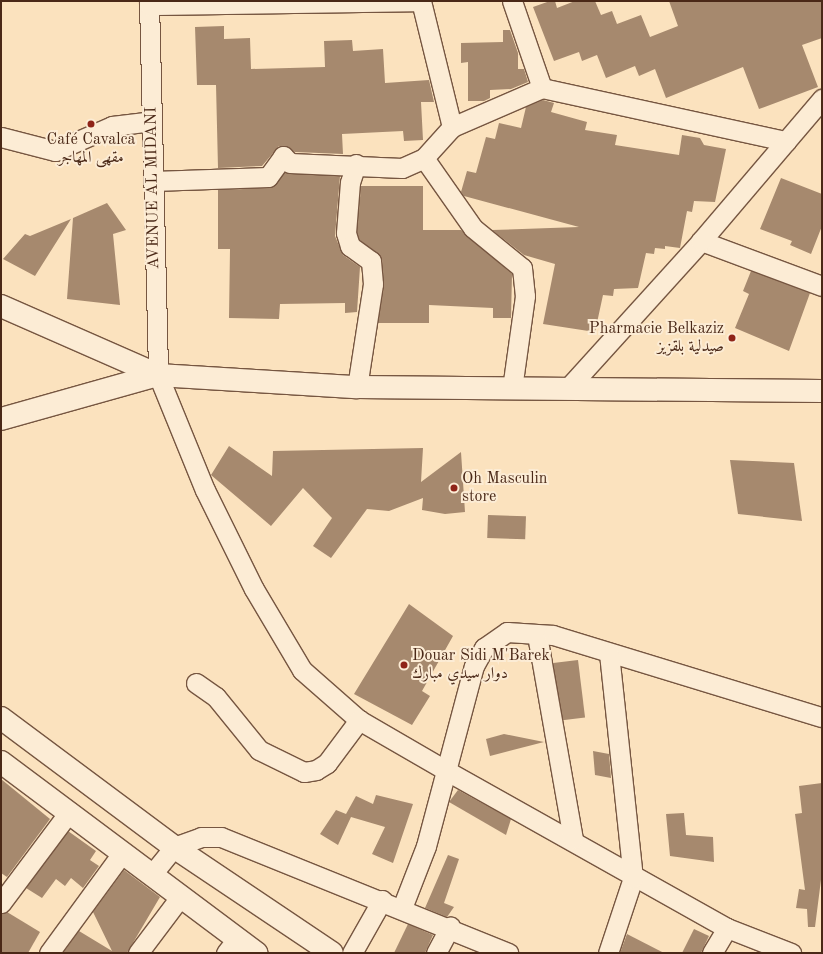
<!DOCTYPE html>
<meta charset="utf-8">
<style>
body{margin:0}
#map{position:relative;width:823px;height:954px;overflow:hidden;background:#fbe2be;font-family:"Old Standard TT",Amiri,serif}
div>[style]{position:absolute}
.building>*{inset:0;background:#a6896e;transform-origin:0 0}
.roads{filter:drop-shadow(1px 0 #765641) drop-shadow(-1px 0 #765641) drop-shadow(0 1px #765641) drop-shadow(0 -1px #765641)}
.minor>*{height:19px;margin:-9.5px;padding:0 9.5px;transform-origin:9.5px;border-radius:9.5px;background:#fcecd5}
.tertiary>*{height:22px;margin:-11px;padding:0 11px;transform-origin:11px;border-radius:11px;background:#fcecd5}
.secondary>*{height:22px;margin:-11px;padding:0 11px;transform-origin:11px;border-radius:11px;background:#fcecd5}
.dots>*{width:11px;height:11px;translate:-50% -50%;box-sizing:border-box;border:2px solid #fcecd5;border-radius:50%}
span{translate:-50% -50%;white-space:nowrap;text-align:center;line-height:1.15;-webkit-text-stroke:4px #fcecd5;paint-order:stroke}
.poi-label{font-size:16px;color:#4a2817}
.right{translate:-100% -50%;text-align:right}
.left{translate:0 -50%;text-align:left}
.street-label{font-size:16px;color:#4a2817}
.frame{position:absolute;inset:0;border:2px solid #4a2817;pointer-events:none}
</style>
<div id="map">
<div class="building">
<i style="clip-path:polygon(550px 1px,555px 1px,557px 8px,575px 1px,595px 1px,601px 15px,612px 11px,617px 24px,641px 15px,650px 37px,678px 26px,669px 1px,822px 1px,822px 38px,802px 45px,818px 87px,759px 109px,743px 67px,666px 98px,655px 69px,639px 76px,635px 66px,606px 78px,597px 55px,582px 61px,579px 52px,554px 61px,533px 7px)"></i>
<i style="clip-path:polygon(224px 26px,224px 39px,250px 38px,251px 69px,325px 67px,324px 41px,352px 40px,353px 51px,383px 49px,385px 83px,429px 80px,434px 102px,421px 102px,423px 140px,404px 141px,403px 131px,342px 134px,343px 154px,295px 152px,279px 146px,262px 166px,218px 168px,216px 85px,197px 85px,195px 27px)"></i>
<i style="clip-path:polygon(503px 30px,510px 30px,518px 53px,518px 69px,524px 69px,528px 82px,511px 89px,490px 90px,490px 98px,484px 101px,468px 101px,468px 62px,461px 63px,461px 43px,503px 42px)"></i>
<i style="clip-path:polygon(543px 100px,554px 103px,551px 112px,587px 122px,585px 130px,617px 135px,615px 145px,679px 155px,682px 135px,700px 138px,704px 145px,726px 149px,715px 202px,694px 201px,692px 212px,687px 211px,680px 248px,665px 246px,665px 249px,655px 248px,654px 254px,646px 253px,638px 288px,614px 289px,613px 296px,603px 295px,595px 332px,543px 324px,555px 264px,524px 255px,492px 230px,579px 227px,464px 196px,461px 192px,467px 171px,476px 173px,486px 137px,495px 139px,499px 123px,521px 128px,526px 107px)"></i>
<i style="clip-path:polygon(285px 172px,340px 176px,335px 236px,343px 255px,360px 267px,357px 312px,345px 313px,345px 303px,280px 304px,279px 319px,229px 318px,230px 249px,218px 249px,218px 190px,269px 188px)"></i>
<i style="clip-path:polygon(781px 178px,822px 194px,822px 226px,811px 254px,790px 245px,792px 241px,760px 229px)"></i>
<i style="clip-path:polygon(361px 186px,423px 186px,423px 230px,461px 230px,512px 274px,511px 318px,493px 318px,493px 308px,429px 305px,429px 323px,378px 323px,384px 286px,382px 260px,359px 239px,357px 232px)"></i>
<i style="clip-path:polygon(107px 203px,126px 230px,113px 234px,120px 305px,67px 299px,73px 218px)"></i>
<i style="clip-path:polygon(71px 219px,35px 276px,3px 259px,25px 234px,30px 236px)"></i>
<i style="clip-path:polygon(751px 271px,810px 293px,789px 351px,735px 328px,749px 294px,743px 291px)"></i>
<i style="clip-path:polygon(229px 446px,272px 476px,273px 451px,423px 448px,421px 482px,461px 452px,465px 512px,445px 514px,422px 510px,423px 498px,389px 511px,367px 509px,331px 558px,313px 546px,332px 518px,303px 488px,271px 526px,211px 475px)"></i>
<i style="clip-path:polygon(730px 460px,794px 463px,802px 521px,738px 514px)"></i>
<i style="left:488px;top:515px;width:38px;height:23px;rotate:2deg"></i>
<i style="clip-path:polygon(409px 604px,453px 636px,422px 691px,430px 696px,412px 725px,354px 694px)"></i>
<i style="left:578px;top:660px;width:58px;height:25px;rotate:83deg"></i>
<i style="clip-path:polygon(504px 734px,544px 742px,490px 756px,486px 739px)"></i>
<i style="clip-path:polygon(593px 751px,609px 754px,611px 778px,595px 775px)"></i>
<i style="clip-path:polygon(1px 779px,50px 819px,7px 877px,1px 873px)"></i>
<i style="clip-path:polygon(822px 783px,822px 872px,815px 927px,808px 927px,807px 909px,796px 908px,799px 889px,805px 890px,795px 814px,802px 813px,799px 786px)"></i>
<i style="clip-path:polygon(458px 790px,511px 819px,506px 835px,449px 802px)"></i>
<i style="clip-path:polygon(376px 795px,413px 804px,393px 863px,372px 854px,385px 827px,351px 817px,338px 845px,320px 834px,336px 810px,346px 814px,356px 796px,373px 804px)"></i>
<i style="clip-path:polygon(684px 813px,686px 835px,713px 837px,714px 862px,670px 856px,666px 814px)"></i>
<i style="clip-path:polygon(68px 831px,96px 851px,90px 860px,99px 866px,83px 888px,71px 878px,65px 886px,56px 879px,42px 898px,26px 888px)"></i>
<i style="clip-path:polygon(448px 855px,459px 859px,444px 903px,454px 907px,447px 917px,425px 908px)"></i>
<i style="clip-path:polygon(124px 870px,160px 897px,127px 953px,63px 953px,79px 931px,112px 951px,93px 912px)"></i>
<i style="clip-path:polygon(7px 912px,40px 932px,28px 953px,1px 953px,1px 914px)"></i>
<i style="clip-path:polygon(408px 924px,433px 935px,425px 953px,394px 953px)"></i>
<i style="clip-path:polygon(694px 929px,709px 936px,701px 953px,682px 953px)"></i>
<i style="clip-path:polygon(627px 934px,664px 953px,620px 953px)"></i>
</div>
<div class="roads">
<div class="minor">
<i style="left:149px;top:1px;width:374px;rotate:88.6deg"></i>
<i style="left:158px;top:375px;width:124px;rotate:67.8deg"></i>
<i style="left:205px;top:490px;width:110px;rotate:63.7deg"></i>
<i style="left:254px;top:589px;width:94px;rotate:59.3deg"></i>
<i style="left:302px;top:670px;width:76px;rotate:41.3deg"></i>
<i style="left:359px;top:720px;width:102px;rotate:30.1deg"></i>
<i style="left:447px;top:771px;width:321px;rotate:29.3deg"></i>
<i style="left:727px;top:928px;width:69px;rotate:21.3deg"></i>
<i style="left:421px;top:1px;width:130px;rotate:76.2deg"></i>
<i style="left:512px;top:1px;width:92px;rotate:71deg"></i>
<i style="left:149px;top:5px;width:272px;rotate:-0.8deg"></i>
<i style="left:1px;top:137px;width:56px;rotate:14.5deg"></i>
<i style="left:55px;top:151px;width:62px;rotate:-23.7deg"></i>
<i style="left:112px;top:126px;width:40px;rotate:-7.1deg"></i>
<i style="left:424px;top:158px;width:85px;rotate:55deg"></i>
<i style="left:473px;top:228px;width:63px;rotate:39.2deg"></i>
<i style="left:522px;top:268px;width:28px;rotate:84deg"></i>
<i style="left:525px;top:296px;width:93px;rotate:98deg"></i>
<i style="left:356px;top:164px;width:19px;rotate:108deg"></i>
<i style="left:350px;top:182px;width:51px;rotate:94.5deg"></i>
<i style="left:346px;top:233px;width:14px;rotate:73deg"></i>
<i style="left:350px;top:246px;width:26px;rotate:36deg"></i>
<i style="left:371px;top:261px;width:23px;rotate:85deg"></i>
<i style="left:373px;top:284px;width:104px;rotate:98.8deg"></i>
<i style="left:153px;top:181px;width:115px;rotate:-2deg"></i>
<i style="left:268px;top:177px;width:26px;rotate:-54deg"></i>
<i style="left:283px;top:156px;width:10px;rotate:45deg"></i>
<i style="left:290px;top:163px;width:112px;rotate:2.6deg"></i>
<i style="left:402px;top:168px;width:24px;rotate:-24deg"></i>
<i style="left:424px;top:158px;width:42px;rotate:-47.9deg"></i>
<i style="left:452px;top:127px;width:98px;rotate:-23.4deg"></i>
<i style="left:542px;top:88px;width:250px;rotate:12.3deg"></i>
<i style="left:701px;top:241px;width:129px;rotate:20.4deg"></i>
<i style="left:567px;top:389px;width:200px;rotate:-47.8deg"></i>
<i style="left:701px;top:241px;width:187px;rotate:-49.6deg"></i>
<i style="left:537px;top:635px;width:207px;rotate:80deg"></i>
<i style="left:196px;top:683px;width:24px;rotate:35deg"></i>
<i style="left:216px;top:697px;width:68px;rotate:50.9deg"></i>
<i style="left:259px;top:750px;width:50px;rotate:26.1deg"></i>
<i style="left:304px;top:772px;width:12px;rotate:-9deg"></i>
<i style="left:316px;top:770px;width:13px;rotate:-32deg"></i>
<i style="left:327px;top:763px;width:54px;rotate:-53.3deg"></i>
<i style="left:153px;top:873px;width:33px;rotate:-51deg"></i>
<i style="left:174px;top:847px;width:29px;rotate:-20deg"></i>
<i style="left:201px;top:837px;width:20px"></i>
<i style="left:221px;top:837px;width:310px;rotate:22deg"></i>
<i style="left:1px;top:903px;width:114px;rotate:-53.2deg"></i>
<i style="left:402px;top:908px;width:66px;rotate:-68.8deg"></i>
<i style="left:426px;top:846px;width:186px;rotate:-75.1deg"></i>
<i style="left:474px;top:666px;width:21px;rotate:-61deg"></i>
<i style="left:484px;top:648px;width:28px;rotate:-35deg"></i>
<i style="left:507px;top:632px;width:46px;rotate:3.7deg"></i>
<i style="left:553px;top:635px;width:281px;rotate:17deg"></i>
<i style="left:49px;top:953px;width:125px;rotate:-53.8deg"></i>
<i style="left:138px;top:953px;width:71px;rotate:-53deg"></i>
<i style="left:226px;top:953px;width:18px;rotate:-52deg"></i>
<i style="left:352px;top:953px;width:61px;rotate:-60.5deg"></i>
<i style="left:436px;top:953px;width:30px;rotate:-62deg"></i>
<i style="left:608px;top:953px;width:79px;rotate:-71.6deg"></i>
<i style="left:633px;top:878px;width:225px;rotate:-96.1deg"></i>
<i style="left:712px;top:953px;width:29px;rotate:-59deg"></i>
</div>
<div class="tertiary">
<i style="left:1px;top:306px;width:171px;rotate:23.7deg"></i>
<i style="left:1px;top:718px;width:216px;rotate:36.7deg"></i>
<i style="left:174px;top:847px;width:190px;rotate:33.9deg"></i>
<i style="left:1px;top:762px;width:319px;rotate:36.8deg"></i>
</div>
<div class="secondary">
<i style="left:1px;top:419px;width:163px;rotate:-15.7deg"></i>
<i style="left:158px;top:375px;width:199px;rotate:3.5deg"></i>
<i style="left:357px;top:387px;width:465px;rotate:0.5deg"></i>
</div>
</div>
<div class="dots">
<i style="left:91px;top:124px;background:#8f2418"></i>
<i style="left:732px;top:338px;background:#8f2418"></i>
<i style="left:454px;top:488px;background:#8f2418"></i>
<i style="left:404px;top:665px;background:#8f2418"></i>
</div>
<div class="poi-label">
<span style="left:91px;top:149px">Café Cavalca<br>مقهى المهاجر</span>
<span class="right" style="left:724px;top:338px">Pharmacie Belkaziz<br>صيدلية بلقزيز</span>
<span class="left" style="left:462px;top:488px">Oh Masculin<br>store</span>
<span class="left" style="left:412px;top:665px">Douar Sidi M'Barek<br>دوار سيدي مبارك</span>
</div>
<div class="street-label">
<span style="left:153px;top:188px;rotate:-91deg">AVENUE AL MIDANI</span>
</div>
<div class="frame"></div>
</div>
